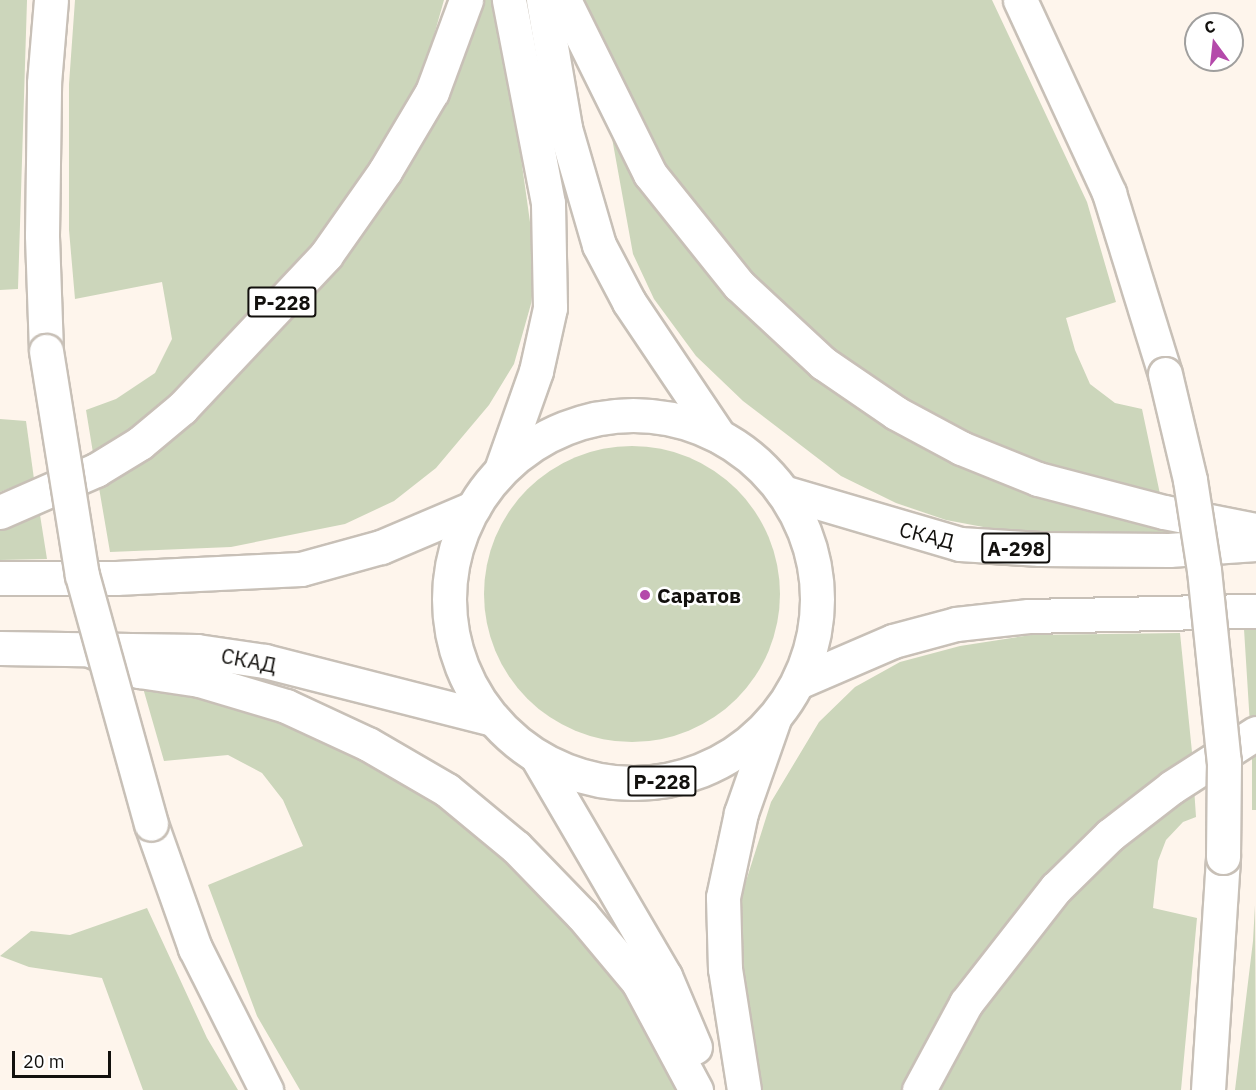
<!DOCTYPE html>
<meta charset="utf-8">
<style>
body{margin:0}
#map{position:relative;width:1256px;height:1090px;overflow:hidden;background:#fef5ec;font-family:"IBM Plex Sans",sans-serif}
div>[style]{position:absolute}
.green>*{inset:0;background:#ccd6bb;transform-origin:0 0}
.round{border-radius:50%}
.roads{filter:drop-shadow(2px 0 #c8c0b7) drop-shadow(-2px 0 #c8c0b7) drop-shadow(0 2px #c8c0b7) drop-shadow(0 -2px #c8c0b7)}
.primary>*{height:33px;margin:-16.5px;padding:0 16.5px;transform-origin:16.5px;border-radius:16.5px;background:#fff}
.trunk>*{height:33px;margin:-16.5px;padding:0 16.5px;transform-origin:16.5px;border-radius:16.5px;background:#fff}
.trunk>.ring{margin:-16.5px;padding:0;box-sizing:content-box;background:none;border:33px solid #fff;border-radius:50%}
.bridges{filter:drop-shadow(2px 0 #c8c0b7) drop-shadow(-2px 0 #c8c0b7) drop-shadow(0 2px #c8c0b7) drop-shadow(0 -2px #c8c0b7)}
.primary-bridge>*{height:33px;margin:-16.5px;padding:0 16.5px;transform-origin:16.5px;border-radius:16.5px;background:#fff}
.dots>*{width:16px;height:16px;translate:-50% -50%;box-sizing:border-box;border:3px solid #fff;border-radius:50%}
span{translate:-50% -50%;white-space:nowrap;text-align:center;line-height:1.15;-webkit-text-stroke:5px #fff;paint-order:stroke}
.shield-label span{padding:2px 4px;background:#fff;border:2px solid;border-radius:4px;-webkit-text-stroke-width:0}
.shield-label{font-size:20px;color:#12100d;font-weight:700}
.street-label{font-size:21px;color:#12100d}
.poi-label{font-size:21px;color:#12100d;font-weight:700}
.left{translate:0 -50%;text-align:left}
.north{position:absolute;left:1184px;top:12px;width:60px;height:60px;box-sizing:border-box;background:#fff;border:2px solid #a09f9e;border-radius:50%;rotate:345deg;font-size:16px;font-weight:700;line-height:24px;text-align:center;color:#12100d}
.north::after{content:'';display:block;margin:auto;width:21px;height:27px;background:#b449aa;clip-path:polygon(50% 0,100% 100%,50% 72%,0 100%)}
.scale{position:absolute;left:12px;top:1051px;width:99px;height:27px;box-sizing:border-box;border:3px solid #12100d;border-top:0;padding-left:8px;font-size:18px;line-height:21px;white-space:nowrap;color:#12100d;-webkit-text-stroke:4px #fff;paint-order:stroke}
</style>
<div id="map">
<div class="green">
<i style="clip-path:polygon(0 0,27px 0,18px 289px,0 290px)"></i>
<i style="clip-path:polygon(75px 0,444px 0,419px 88px,317px 248px,175px 399px,94px 459px,86px 410px,116px 399px,155px 373px,172px 339px,162px 282px,75px 299px,69px 230px,69px 84px)"></i>
<i style="clip-path:polygon(472px 0,499px 0,536px 265px,531px 304px,514px 364px,489px 405px,436px 468px,394px 501px,345px 524px,231px 547px,110px 552px,98px 482px,268px 335px)"></i>
<i style="clip-path:polygon(584px 0,992px 0,1087px 202px,1116px 302px,1066px 318px,1075px 350px,1090px 384px,1115px 403px,1142px 409px,1160px 494px,1060px 470px,963px 435px,903px 401px,831px 352px,746px 275px,663px 167px,592px 26px)"></i>
<i style="clip-path:polygon(612px 138px,670px 226px,726px 294px,814px 371px,1166px 524px,1167px 535px,1026px 535px,946px 520px,896px 503px,841px 476px,743px 401px,696px 356px,654px 299px,633px 254px)"></i>
<i style="clip-path:polygon(0 419px,26px 421px,34px 479px,0 492px)"></i>
<i class="round" style="left:484px;top:446px;width:296px;height:296px"></i>
<i style="clip-path:polygon(40px 515px,47px 559px,0 560px,0 529px)"></i>
<i style="clip-path:polygon(1256px 628px,1256px 721px,1250px 725px,1244px 629px)"></i>
<i style="clip-path:polygon(1180px 633px,1193px 762px,1169px 776px,905px 1090px,753px 1090px,738px 967px,740px 900px,771px 802px,819px 722px,855px 687px,900px 662px,960px 646px,1031px 635px)"></i>
<i style="clip-path:polygon(141px 681px,285px 717px,440px 802px,507px 854px,628px 992px,683px 1090px,300px 1090px,257px 1016px,208px 885px,303px 846px,283px 800px,262px 773px,228px 755px,164px 761px)"></i>
<i style="left:1256px;top:746px;width:64px;height:4px;rotate:90deg"></i>
<i style="clip-path:polygon(1194px 787px,1196px 817px,1183px 822px,1166px 840px,1158px 861px,1153px 908px,1197px 918px,1181px 1090px,933px 1090px,1017px 954px,1116px 847px)"></i>
<i style="clip-path:polygon(1255px 905px,1256px 1090px,1235px 1090px,1253px 941px)"></i>
<i style="clip-path:polygon(147px 908px,207px 1038px,238px 1090px,143px 1090px,102px 978px,29px 967px,0 956px,31px 931px,70px 935px)"></i>
</div>
<div class="roads">
<div class="primary">
<i style="left:1020px;top:0;width:213px;rotate:65.2deg"></i>
<i style="left:1109px;top:193px;width:189px;rotate:72.8deg"></i>
<i style="left:46px;top:351px;width:116px;rotate:-92deg"></i>
<i style="left:42px;top:235px;width:152px;rotate:-89.2deg"></i>
<i style="left:44px;top:83px;width:83px;rotate:-85.2deg"></i>
<i style="left:88px;top:649px;width:56px;rotate:23.3deg"></i>
<i style="left:139px;top:671px;width:61px;rotate:8.5deg"></i>
<i style="left:199px;top:680px;width:91px;rotate:16.6deg"></i>
<i style="left:286px;top:706px;width:90px;rotate:24.9deg"></i>
<i style="left:368px;top:744px;width:91px;rotate:30.2deg"></i>
<i style="left:447px;top:790px;width:89px;rotate:39.6deg"></i>
<i style="left:516px;top:847px;width:95px;rotate:45.9deg"></i>
<i style="left:582px;top:915px;width:87px;rotate:50.1deg"></i>
<i style="left:638px;top:982px;width:123px;rotate:61.8deg"></i>
<i style="left:537px;top:757px;width:254px;rotate:59.7deg"></i>
<i style="left:665px;top:976px;width:77px;rotate:67.1deg"></i>
<i style="left:151px;top:824px;width:132px;rotate:70.5deg"></i>
<i style="left:195px;top:948px;width:159px;rotate:63.4deg"></i>
<i style="left:744px;top:1090px;width:122px;rotate:-98.9deg"></i>
<i style="left:725px;top:969px;width:72px;rotate:-91.6deg"></i>
<i style="left:723px;top:897px;width:86px;rotate:-77.9deg"></i>
<i style="left:741px;top:813px;width:100px;rotate:-70.7deg"></i>
<i style="left:919px;top:1090px;width:99px;rotate:-61.6deg"></i>
<i style="left:966px;top:1003px;width:146px;rotate:-52deg"></i>
<i style="left:1056px;top:888px;width:76px;rotate:-44.5deg"></i>
<i style="left:1110px;top:835px;width:78px;rotate:-37.7deg"></i>
<i style="left:1172px;top:787px;width:100px;rotate:-32.7deg"></i>
<i style="left:1208px;top:1090px;width:233px;rotate:-86.3deg"></i>
</div>
<div class="trunk">
<i style="left:543px;top:0;width:130px;rotate:80.2deg"></i>
<i style="left:565px;top:128px;width:122px;rotate:73.8deg"></i>
<i style="left:599px;top:245px;width:64px;rotate:62.2deg"></i>
<i style="left:629px;top:302px;width:161px;rotate:56.1deg"></i>
<i style="left:564px;top:0;width:194px;rotate:63.7deg"></i>
<i style="left:650px;top:174px;width:142px;rotate:51.3deg"></i>
<i style="left:739px;top:285px;width:115px;rotate:42.9deg"></i>
<i style="left:823px;top:363px;width:88px;rotate:34.4deg"></i>
<i style="left:896px;top:413px;width:74px;rotate:28.3deg"></i>
<i style="left:961px;top:448px;width:83px;rotate:21.9deg"></i>
<i style="left:1038px;top:479px;width:130px;rotate:14.7deg"></i>
<i style="left:1164px;top:512px;width:94px;rotate:11.1deg"></i>
<i class="ring" style="left:449px;top:415px;width:335px;height:335px"></i>
<i style="left:501px;top:470px;width:105px;rotate:-70.5deg"></i>
<i style="left:536px;top:371px;width:65px;rotate:-77.5deg"></i>
<i style="left:550px;top:308px;width:105px;rotate:-91.1deg"></i>
<i style="left:548px;top:203px;width:207px;rotate:-100.9deg"></i>
<i style="left:783px;top:492px;width:184px;rotate:16.4deg"></i>
<i style="left:960px;top:544px;width:80px;rotate:3.6deg"></i>
<i style="left:1040px;top:549px;width:129px;rotate:0.4deg"></i>
<i style="left:1169px;top:550px;width:87px;rotate:-3.9deg"></i>
<i style="left:0;top:512px;width:105px;rotate:-23.6deg"></i>
<i style="left:96px;top:470px;width:52px;rotate:-31.5deg"></i>
<i style="left:140px;top:443px;width:55px;rotate:-39.8deg"></i>
<i style="left:182px;top:408px;width:210px;rotate:-46.7deg"></i>
<i style="left:326px;top:255px;width:103px;rotate:-54.9deg"></i>
<i style="left:385px;top:171px;width:92px;rotate:-59.3deg"></i>
<i style="left:432px;top:92px;width:98px;rotate:-69.7deg"></i>
<i style="left:0;top:578px;width:116px"></i>
<i style="left:116px;top:578px;width:185px;rotate:-2.8deg"></i>
<i style="left:301px;top:569px;width:83px;rotate:-15.4deg"></i>
<i style="left:381px;top:547px;width:100px;rotate:-23deg"></i>
<i style="left:0;top:648px;width:197px;rotate:0.9deg"></i>
<i style="left:197px;top:651px;width:69px;rotate:8.4deg"></i>
<i style="left:265px;top:661px;width:235px;rotate:14.3deg"></i>
<i style="left:798px;top:682px;width:103px;rotate:-23.3deg"></i>
<i style="left:893px;top:641px;width:65px;rotate:-15.1deg"></i>
<i style="left:956px;top:624px;width:73px;rotate:-6.3deg"></i>
<i style="left:1029px;top:616px;width:227px;rotate:-1.3deg"></i>
</div>
</div>
<div class="bridges">
<div class="primary-bridge">
<i style="left:46px;top:351px;width:227px;rotate:80.9deg"></i>
<i style="left:82px;top:575px;width:258px;rotate:74.5deg"></i>
<i style="left:1165px;top:374px;width:109px;rotate:76.7deg"></i>
<i style="left:1190px;top:480px;width:91px;rotate:81.2deg"></i>
<i style="left:1204px;top:570px;width:193px;rotate:84.1deg"></i>
<i style="left:1224px;top:762px;width:95px;rotate:90.6deg"></i>
</div>
</div>
<div class="dots">
<i style="left:645px;top:595px;background:#b449aa"></i>
</div>
<div class="shield-label">
<span style="left:282px;top:302px">Р-228</span>
<span style="left:1016px;top:548px">А-298</span>
<span style="left:662px;top:781px">Р-228</span>
</div>
<div class="street-label">
<span style="left:927px;top:535px;rotate:14deg">СКАД</span>
<span style="left:249px;top:660px;rotate:11deg">СКАД</span>
</div>
<div class="poi-label">
<span class="left" style="left:657px;top:595px">Саратов</span>
</div>
<div class="north">С</div>
<div class="scale">20 m</div>
</div>
